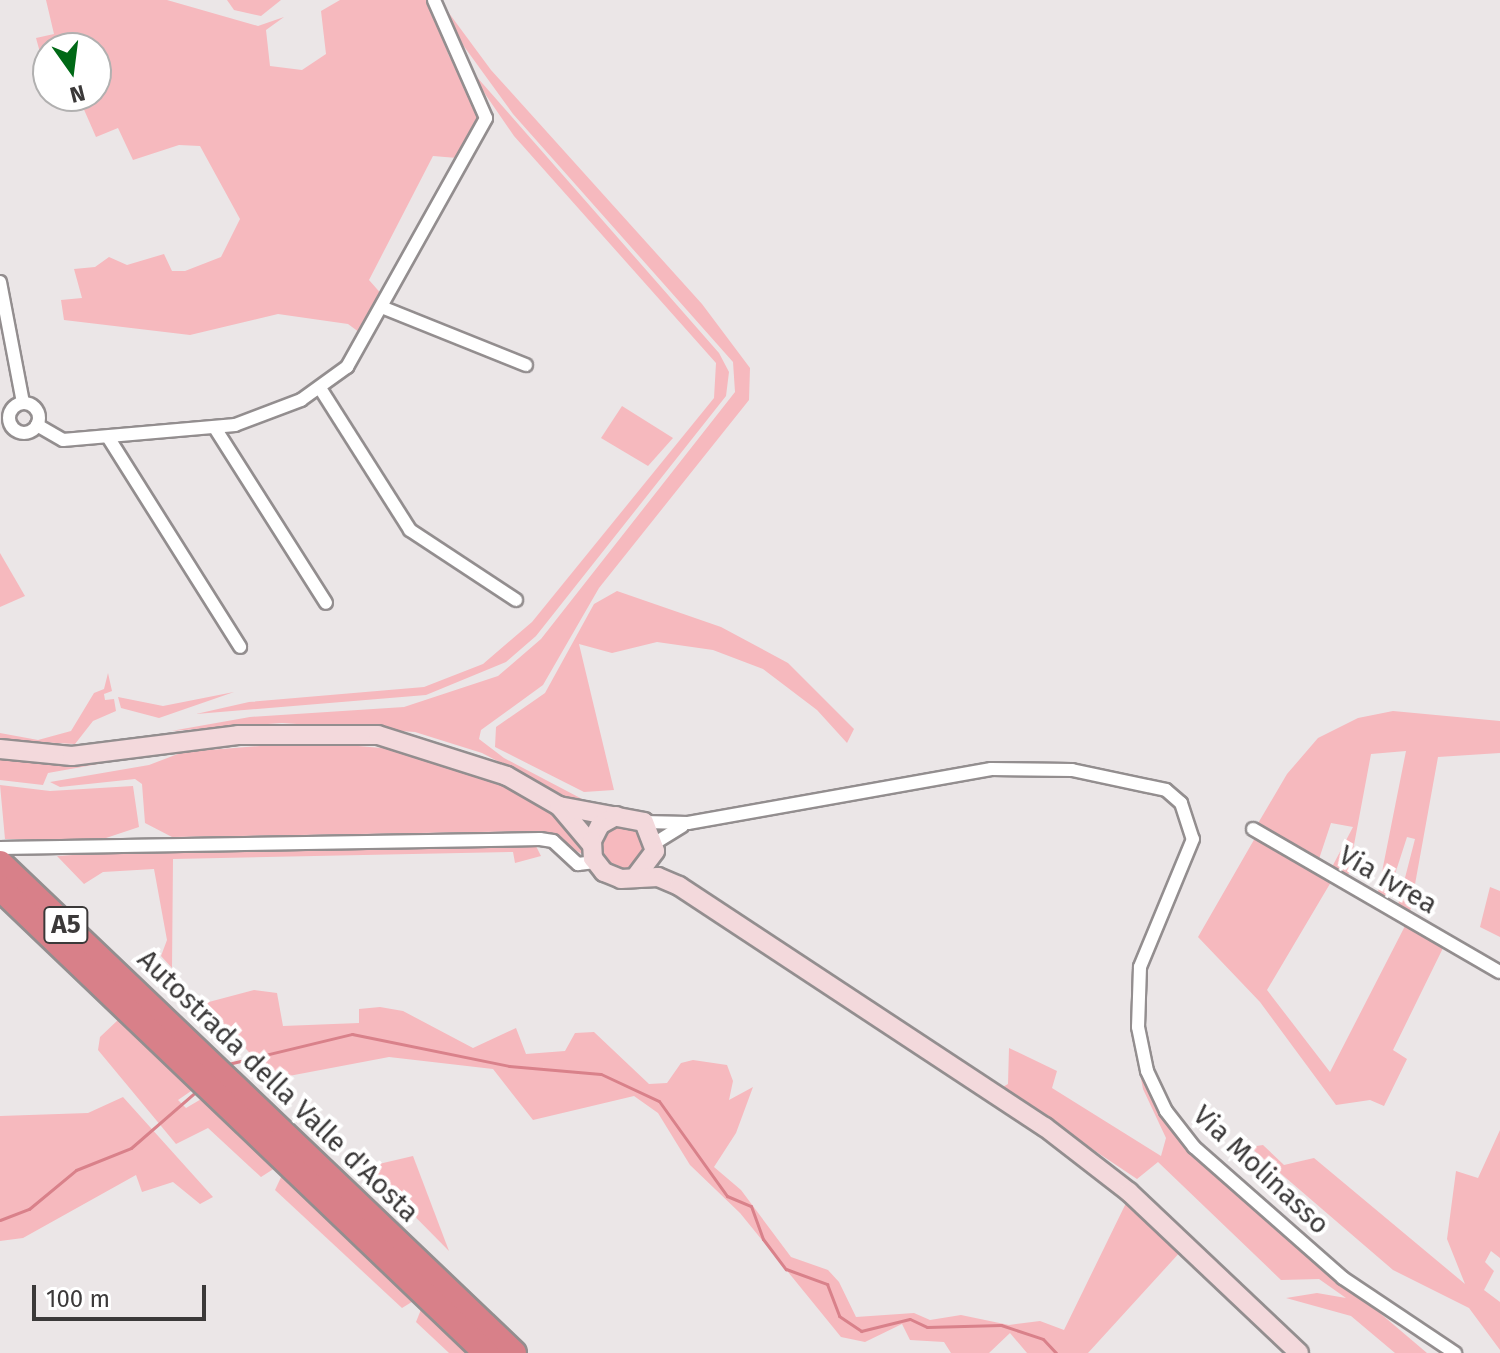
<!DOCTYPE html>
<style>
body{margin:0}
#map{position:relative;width:1500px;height:1353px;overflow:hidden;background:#ebe6e7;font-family:"Fira Sans",sans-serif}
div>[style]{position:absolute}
.green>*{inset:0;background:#f6b9be}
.round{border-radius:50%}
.stream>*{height:3px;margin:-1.5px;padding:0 1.5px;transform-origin:1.5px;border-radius:1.5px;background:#d9818a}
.roads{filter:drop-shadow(2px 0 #938e8f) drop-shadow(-2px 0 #938e8f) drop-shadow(0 2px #938e8f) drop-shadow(0 -2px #938e8f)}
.minor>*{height:12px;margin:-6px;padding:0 6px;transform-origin:6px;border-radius:6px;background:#fff}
.minor>.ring{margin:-6px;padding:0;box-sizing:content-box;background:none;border:12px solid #fff;border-radius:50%}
.secondary>*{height:18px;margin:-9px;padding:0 9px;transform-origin:9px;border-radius:9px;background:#f3d9dc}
.motorway>*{height:24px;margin:-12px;padding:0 12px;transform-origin:12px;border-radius:12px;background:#d88089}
span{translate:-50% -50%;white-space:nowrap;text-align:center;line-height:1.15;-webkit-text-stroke:8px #fff;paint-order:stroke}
.shield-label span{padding:2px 6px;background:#fff;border:2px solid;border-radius:6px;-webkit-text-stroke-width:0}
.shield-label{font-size:26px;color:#3b3939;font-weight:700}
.street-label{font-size:28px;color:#3b3939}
.north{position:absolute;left:32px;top:32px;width:80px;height:80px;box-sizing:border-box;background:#fff;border:2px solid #b1b0b0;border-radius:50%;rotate:166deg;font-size:22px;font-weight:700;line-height:32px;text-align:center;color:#3b3939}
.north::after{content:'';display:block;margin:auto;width:28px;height:36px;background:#006916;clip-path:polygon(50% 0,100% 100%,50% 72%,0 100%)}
.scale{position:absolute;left:32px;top:1285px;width:174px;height:36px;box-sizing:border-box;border:4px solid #3b3939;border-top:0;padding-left:10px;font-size:24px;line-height:28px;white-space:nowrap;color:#3b3939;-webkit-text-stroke:6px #fff;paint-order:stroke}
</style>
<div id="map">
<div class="green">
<i style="clip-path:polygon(46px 0,167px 0,258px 26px,284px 17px,266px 30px,270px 66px,302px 70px,326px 54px,321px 11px,340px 0,429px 0,449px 56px,479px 107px,477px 124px,457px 158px,433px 156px,369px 280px,384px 297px,363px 335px,348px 324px,278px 314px,190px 335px,64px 320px,61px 300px,82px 298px,74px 269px,95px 267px,109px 257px,127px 265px,164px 254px,172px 271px,185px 271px,221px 257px,240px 219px,200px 146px,179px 145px,133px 160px,118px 128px,96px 137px,78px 96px,96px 96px,96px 48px,48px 48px,46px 74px,36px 38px,54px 34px)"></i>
<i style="clip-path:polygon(227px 0,281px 0,261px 16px,234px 10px)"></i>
<i style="clip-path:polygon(440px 1px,491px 70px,702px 304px,750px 368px,749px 400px,599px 588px,543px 685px,481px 730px,479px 739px,504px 758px,584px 800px,616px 806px,580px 804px,482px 753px,415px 732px,282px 723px,171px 731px,250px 717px,404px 707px,498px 676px,541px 639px,735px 392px,733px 362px,513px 114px,447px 23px)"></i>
<i style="clip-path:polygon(461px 59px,719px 353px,729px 372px,726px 396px,536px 636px,506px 662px,426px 695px,196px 714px,249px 702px,424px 687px,483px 664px,532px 622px,714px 398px,716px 363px,514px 136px)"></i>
<i style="clip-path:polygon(622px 406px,673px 438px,648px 466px,601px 438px)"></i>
<i style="clip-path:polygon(0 553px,25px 596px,0 607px)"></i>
<i style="clip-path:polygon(617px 591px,721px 627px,788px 663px,854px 729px,847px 743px,817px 710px,763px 669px,713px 650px,657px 642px,612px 653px,579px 644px,614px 790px,584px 792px,495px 747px,496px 727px,545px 693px,594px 604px)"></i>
<i style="clip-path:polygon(108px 673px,112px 691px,104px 694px,105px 700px,114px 699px,116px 711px,93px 721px,75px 744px,0 740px,0 733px,38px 740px,71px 731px,94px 693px,104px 689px)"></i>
<i style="clip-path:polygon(234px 692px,159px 718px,121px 708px,118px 697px,163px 706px)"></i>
<i style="clip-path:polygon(1393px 711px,1500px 721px,1500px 753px,1438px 757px,1410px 912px,1398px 905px,1415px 839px,1407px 837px,1387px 899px,1378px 892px,1406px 751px,1371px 754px,1348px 877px,1332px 867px,1353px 827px,1331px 823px,1319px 859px,1257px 825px,1287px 774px,1318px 738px,1358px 718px)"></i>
<i style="clip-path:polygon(311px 742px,417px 751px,526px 792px,576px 828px,587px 857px,542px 831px,172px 837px,145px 823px,142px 784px,135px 779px,60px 787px,50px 782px,149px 765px,183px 752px)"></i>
<i style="clip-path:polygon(160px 753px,48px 773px,43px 785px,0 780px,0 758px,51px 764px)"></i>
<i style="clip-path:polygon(0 785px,50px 791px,133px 786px,139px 827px,103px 839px,5px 839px)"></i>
<i class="round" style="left:601px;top:825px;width:44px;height:44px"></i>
<i style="clip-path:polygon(1255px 838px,1331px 882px,1267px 990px,1330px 1072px,1405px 926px,1443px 948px,1393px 1050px,1407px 1059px,1384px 1106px,1370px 1100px,1336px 1105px,1260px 1002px,1198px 937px)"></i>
<i style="clip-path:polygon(505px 846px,536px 846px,541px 856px,515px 863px,513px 852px,173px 859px,172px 968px,161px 956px,167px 940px,154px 869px,103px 872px,84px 884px,57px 856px,166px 849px)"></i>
<i style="clip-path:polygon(1490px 887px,1500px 891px,1500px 937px,1480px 927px)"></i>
<i style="clip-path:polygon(254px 990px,277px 993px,283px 1026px,359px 1023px,359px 1009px,380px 1007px,403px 1011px,473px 1048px,516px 1028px,526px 1054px,565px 1051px,575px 1033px,594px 1032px,649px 1084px,667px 1083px,681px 1063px,693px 1060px,727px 1065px,733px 1081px,729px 1100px,753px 1087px,736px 1133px,714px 1167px,741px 1190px,791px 1257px,828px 1270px,839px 1282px,856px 1317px,914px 1313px,930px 1320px,961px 1315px,1009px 1325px,1040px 1321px,1064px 1330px,1128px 1199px,1182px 1250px,1088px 1353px,1027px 1353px,1010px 1333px,989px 1353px,951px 1353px,944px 1342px,910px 1340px,902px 1324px,865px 1342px,841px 1337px,740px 1213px,690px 1165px,658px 1113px,634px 1096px,533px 1120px,493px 1069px,389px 1057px,273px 1079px,205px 1003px)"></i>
<i style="clip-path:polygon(119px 1019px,194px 1089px,178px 1100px,186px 1108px,203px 1098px,275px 1168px,261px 1177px,208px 1128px,176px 1144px,98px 1050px,100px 1037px)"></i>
<i style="clip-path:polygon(1009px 1048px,1057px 1071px,1052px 1088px,1161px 1156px,1166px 1138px,1143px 1089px,1137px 1059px,1155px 1107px,1190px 1152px,1427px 1353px,1395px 1353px,1351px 1316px,1286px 1298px,1317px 1293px,1346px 1298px,1319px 1279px,1281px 1280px,1158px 1162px,1137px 1179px,1001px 1088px,1008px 1084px)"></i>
<i style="clip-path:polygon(123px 1097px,213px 1197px,200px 1204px,173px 1182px,142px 1192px,136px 1175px,23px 1238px,0 1241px,0 1116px,88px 1113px)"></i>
<i style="clip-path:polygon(1500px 1130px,1500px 1258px,1491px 1251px,1485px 1262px,1494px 1271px,1484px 1290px,1500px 1302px,1500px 1350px,1469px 1308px,1393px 1270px,1250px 1147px,1263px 1145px,1284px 1165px,1314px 1158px,1465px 1284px,1447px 1239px,1456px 1171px,1478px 1178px)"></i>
<i style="clip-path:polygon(413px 1156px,449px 1251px,366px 1167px)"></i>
<i style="clip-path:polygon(283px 1173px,415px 1300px,402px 1308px,275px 1190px)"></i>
<i style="clip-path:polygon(422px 1307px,470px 1353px,449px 1353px,416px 1322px)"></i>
</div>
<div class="stream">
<i style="left:228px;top:1064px;width:128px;rotate:-13.6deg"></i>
<i style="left:352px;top:1034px;width:160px;rotate:11.5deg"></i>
<i style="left:509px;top:1066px;width:92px;rotate:5deg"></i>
<i style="left:601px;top:1074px;width:64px;rotate:25deg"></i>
<i style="left:659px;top:1101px;width:117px;rotate:54.4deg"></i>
<i style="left:727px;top:1196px;width:26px;rotate:23deg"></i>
<i style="left:751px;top:1206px;width:35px;rotate:70deg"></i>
<i style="left:763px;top:1239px;width:38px;rotate:53deg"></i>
<i style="left:786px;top:1269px;width:44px;rotate:20.1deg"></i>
<i style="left:827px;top:1284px;width:34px;rotate:69deg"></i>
<i style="left:839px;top:1316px;width:27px;rotate:34deg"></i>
<i style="left:861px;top:1331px;width:50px;rotate:-13.8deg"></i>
<i style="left:910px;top:1319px;width:19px;rotate:25deg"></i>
<i style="left:927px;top:1327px;width:74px;rotate:-1.5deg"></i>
<i style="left:1001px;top:1325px;width:44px;rotate:18.4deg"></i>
<i style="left:1043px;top:1339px;width:19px;rotate:47deg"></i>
<i style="left:0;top:1220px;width:31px;rotate:-21deg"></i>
<i style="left:29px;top:1209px;width:61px;rotate:-39.7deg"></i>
<i style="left:76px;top:1170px;width:59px;rotate:-21.8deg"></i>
<i style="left:131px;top:1148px;width:89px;rotate:-40.9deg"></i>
</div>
<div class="roads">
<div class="minor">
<i style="left:0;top:282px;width:123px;rotate:79.2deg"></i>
<i style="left:384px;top:308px;width:153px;rotate:21.9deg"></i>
<i style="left:320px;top:388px;width:168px;rotate:57.6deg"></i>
<i style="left:410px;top:530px;width:127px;rotate:33.4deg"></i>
<i class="ring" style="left:9px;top:403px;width:18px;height:18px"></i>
<i style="left:37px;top:425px;width:30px;rotate:30deg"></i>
<i style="left:63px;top:440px;width:173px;rotate:-5deg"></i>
<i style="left:235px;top:425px;width:71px;rotate:-20.7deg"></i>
<i style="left:301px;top:400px;width:57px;rotate:-35.7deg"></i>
<i style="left:347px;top:367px;width:285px;rotate:-60.8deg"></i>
<i style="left:486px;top:118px;width:129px;rotate:-113.8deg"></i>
<i style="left:215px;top:428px;width:207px;rotate:57.6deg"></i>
<i style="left:108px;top:437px;width:248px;rotate:57.8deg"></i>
<i style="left:644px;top:822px;width:44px;rotate:1.3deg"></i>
<i style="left:688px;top:823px;width:308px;rotate:-10.1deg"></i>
<i style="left:991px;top:769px;width:81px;rotate:0.7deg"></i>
<i style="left:1072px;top:770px;width:96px;rotate:12deg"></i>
<i style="left:1166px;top:790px;width:20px;rotate:41deg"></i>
<i style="left:1181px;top:803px;width:38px;rotate:72deg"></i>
<i style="left:1193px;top:839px;width:139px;rotate:112.5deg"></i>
<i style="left:1140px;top:967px;width:60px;rotate:91.9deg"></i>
<i style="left:1138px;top:1027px;width:45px;rotate:78.4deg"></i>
<i style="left:1147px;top:1071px;width:44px;rotate:64.6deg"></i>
<i style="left:1166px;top:1111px;width:46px;rotate:52.1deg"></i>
<i style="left:1194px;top:1147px;width:198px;rotate:41.3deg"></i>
<i style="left:1343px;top:1278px;width:135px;rotate:33.8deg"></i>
<i style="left:1253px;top:829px;width:285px;rotate:30.1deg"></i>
<i style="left:655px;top:843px;width:32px;rotate:-32deg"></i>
<i style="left:0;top:848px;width:540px;rotate:-0.95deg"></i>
<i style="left:540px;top:839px;width:13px;rotate:9deg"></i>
<i style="left:553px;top:841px;width:34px;rotate:43deg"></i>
<i style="left:578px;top:864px;width:17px;rotate:-7deg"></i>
</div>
<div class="secondary">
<i style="left:0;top:749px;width:72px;rotate:5.6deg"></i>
<i style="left:72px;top:756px;width:167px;rotate:-7.2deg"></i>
<i style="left:238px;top:735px;width:140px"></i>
<i style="left:378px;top:735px;width:135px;rotate:17.6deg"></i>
<i style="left:507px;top:776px;width:60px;rotate:30deg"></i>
<i style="left:559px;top:806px;width:50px;rotate:49.9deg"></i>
<i style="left:559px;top:806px;width:86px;rotate:10.7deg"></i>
<i style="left:644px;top:822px;width:31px;rotate:69deg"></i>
<i style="left:655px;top:851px;width:31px;rotate:127deg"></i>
<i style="left:616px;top:816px;width:18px;rotate:151deg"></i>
<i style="left:600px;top:825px;width:18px;rotate:117deg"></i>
<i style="left:592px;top:841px;width:17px;rotate:87deg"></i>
<i style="left:593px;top:858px;width:18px;rotate:52deg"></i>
<i style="left:604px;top:872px;width:18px;rotate:22deg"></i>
<i style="left:621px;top:879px;width:37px;rotate:-3deg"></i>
<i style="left:658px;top:877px;width:23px;rotate:23deg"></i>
<i style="left:679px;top:886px;width:438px;rotate:33.4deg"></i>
<i style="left:1045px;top:1127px;width:106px;rotate:37.7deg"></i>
<i style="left:1129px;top:1192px;width:234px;rotate:43.4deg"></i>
</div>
<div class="motorway">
<i style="left:0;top:863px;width:710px;rotate:43.63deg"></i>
<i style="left:0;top:888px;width:673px;rotate:43.73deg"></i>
</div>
</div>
<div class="shield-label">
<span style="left:66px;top:925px">A5</span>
</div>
<div class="street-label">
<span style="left:1388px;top:880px;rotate:30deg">Via Ivrea</span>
<span style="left:278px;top:1086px;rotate:44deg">Autostrada della Valle d'Aosta</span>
<span style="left:1261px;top:1170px;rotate:43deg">Via Molinasso</span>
</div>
<div class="north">N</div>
<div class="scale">100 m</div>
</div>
